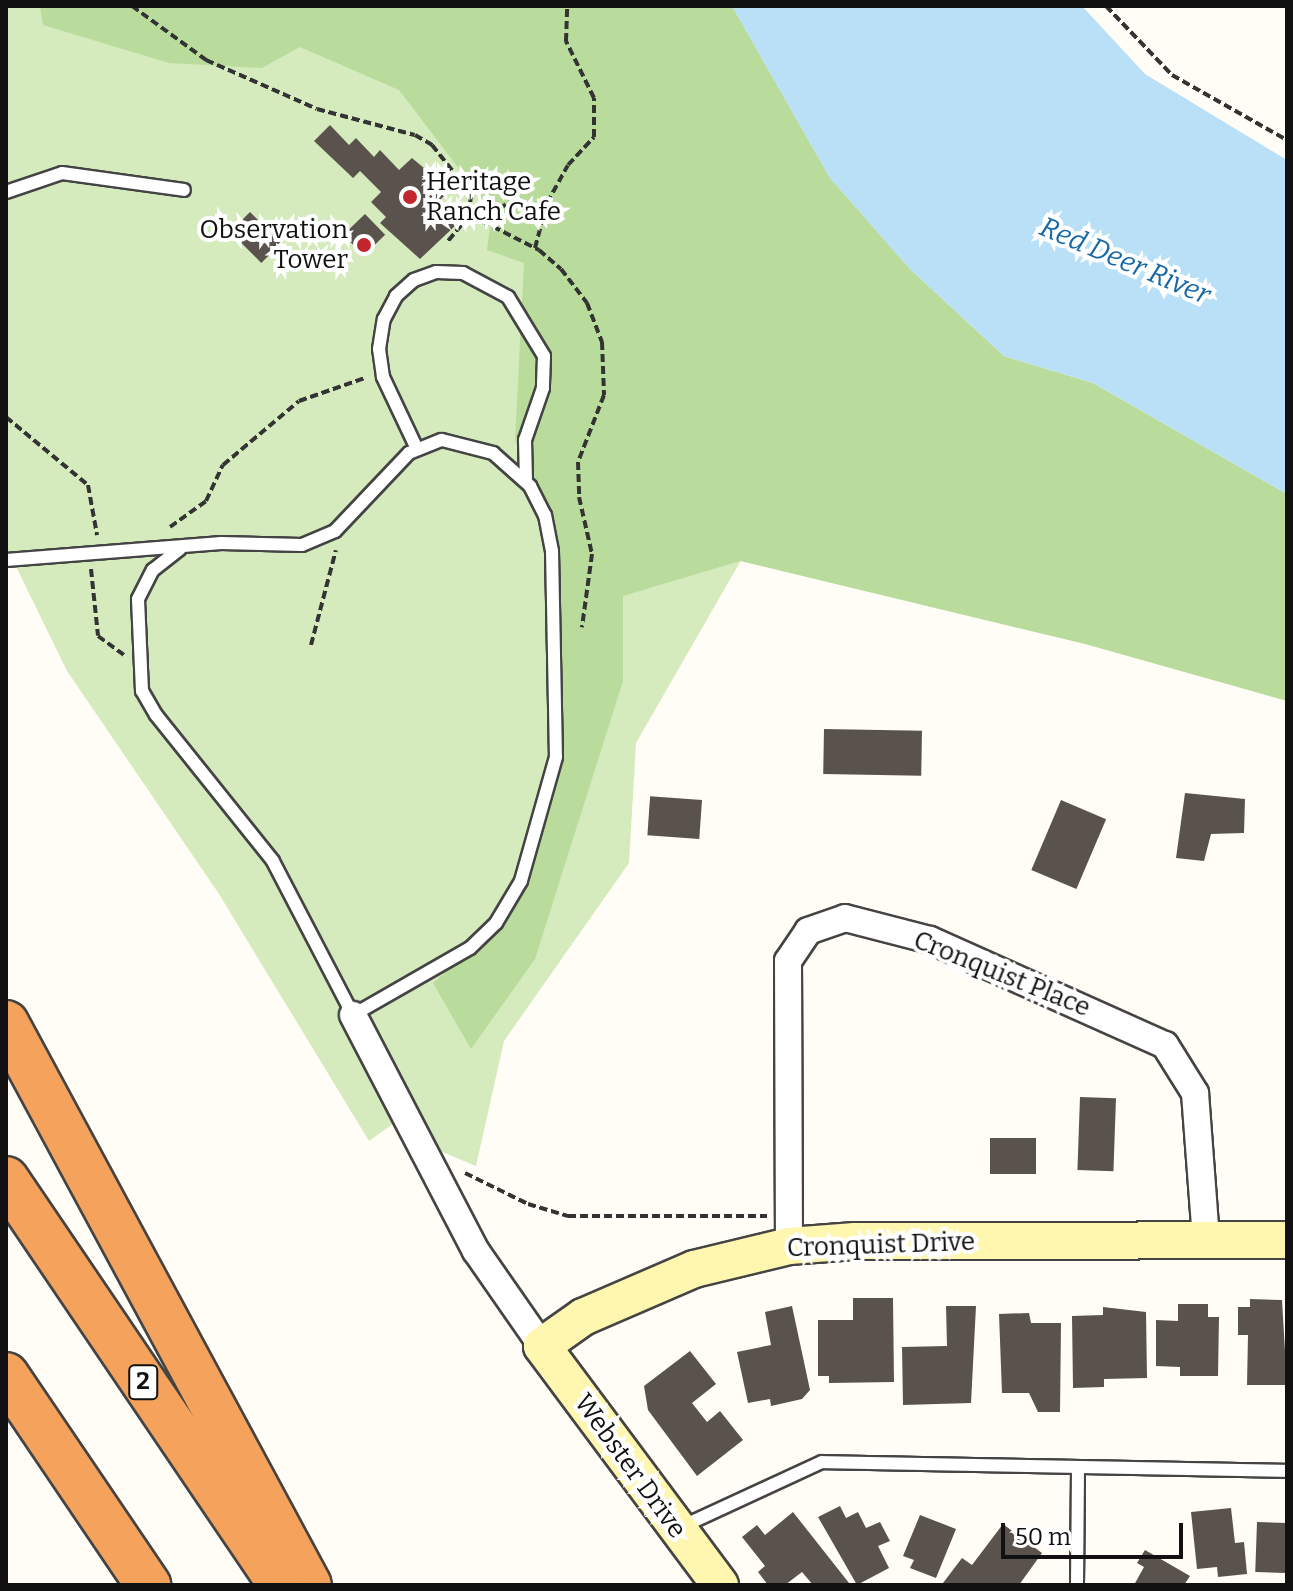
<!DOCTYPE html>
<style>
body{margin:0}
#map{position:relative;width:1293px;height:1591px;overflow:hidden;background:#fffdf5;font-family:Bitter,serif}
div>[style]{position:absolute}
.green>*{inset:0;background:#d5ebbd}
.forest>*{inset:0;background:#b9dc9c}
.water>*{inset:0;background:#b9e0f7}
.building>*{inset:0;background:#5a524d;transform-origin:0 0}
.path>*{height:4px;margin-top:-2px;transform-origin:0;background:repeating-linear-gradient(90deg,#333 0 8px,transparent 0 12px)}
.roads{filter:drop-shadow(2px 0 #444) drop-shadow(-2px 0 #444) drop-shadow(0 2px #444) drop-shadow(0 -2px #444)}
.lane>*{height:12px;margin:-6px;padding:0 6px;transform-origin:6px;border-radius:6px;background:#fff}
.street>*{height:26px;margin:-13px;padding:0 13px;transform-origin:13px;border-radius:13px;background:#fff}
.secondary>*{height:36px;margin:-18px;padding:0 18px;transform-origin:18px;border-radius:18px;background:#fff6b0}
.highway>*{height:44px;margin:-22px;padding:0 22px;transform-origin:22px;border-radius:22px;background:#f5a25d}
.dots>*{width:22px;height:22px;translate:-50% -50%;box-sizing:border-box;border:4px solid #fff;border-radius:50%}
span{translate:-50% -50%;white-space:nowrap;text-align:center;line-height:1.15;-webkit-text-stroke:8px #fff;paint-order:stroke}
.shield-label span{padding:2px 6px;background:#fff;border:2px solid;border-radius:6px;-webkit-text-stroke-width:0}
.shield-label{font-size:24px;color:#111;font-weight:700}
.poi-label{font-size:26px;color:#111}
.left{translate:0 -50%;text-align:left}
.right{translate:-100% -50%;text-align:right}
.street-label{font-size:26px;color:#111}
.water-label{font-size:28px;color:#1768a6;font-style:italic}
.frame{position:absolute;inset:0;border:8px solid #111;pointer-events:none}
.scale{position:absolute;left:1001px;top:1523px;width:182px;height:36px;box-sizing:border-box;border:4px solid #111;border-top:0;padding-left:10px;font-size:24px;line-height:28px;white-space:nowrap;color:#111;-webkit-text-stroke:6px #fff;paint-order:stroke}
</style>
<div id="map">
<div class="green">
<i style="clip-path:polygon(6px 6px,732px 6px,830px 178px,909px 268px,636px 743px,629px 863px,504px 1041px,476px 1166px,440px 1151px,415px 1108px,369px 1141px,219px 894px,67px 671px,6px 546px)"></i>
</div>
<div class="forest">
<i style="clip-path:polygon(40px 6px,732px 6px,830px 178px,909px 268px,1004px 356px,1093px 383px,1287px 494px,1287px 701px,1085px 644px,740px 561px,623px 596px,623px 681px,535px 959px,471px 1049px,433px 983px,480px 942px,548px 815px,561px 760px,559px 585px,544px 501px,515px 441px,524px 263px,487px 250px,492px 212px,399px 90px,300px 47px,262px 68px,169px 63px,43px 25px)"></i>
</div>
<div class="water">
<i style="clip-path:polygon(732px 6px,1082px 6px,1145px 74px,1287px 160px,1287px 494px,1093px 383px,1004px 356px,909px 268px,830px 178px)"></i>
</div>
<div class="building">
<i style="clip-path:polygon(330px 125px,349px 145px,356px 138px,374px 157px,380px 150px,399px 170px,412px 158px,450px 190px,437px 203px,457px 224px,420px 259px,380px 223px,386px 217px,371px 202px,381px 192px,360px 171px,353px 178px,314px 141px)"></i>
<i style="left:250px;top:212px;width:44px;height:28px;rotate:45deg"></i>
<i style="left:365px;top:214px;width:29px;height:30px;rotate:46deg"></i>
<i style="left:824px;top:729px;width:98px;height:45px;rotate:1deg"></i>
<i style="clip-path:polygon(1185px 793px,1245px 799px,1244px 833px,1211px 834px,1204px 861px,1176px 858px)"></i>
<i style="left:702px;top:800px;width:39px;height:52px;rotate:94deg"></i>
<i style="left:1061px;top:800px;width:49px;height:76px;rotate:23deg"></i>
<i style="left:1080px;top:1097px;width:36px;height:73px;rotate:2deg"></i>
<i style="left:990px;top:1138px;width:46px;height:36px"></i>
<i style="clip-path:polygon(853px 1298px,893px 1298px,894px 1382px,829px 1383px,829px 1376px,818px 1376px,818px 1320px,853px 1320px)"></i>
<i style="clip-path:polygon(1250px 1299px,1282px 1300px,1287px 1385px,1247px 1385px,1248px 1335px,1238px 1335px,1238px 1307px,1250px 1307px)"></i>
<i style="clip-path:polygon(1178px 1304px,1208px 1304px,1208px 1317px,1219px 1317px,1218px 1376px,1180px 1376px,1180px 1367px,1156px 1366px,1156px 1320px,1178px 1321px)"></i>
<i style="clip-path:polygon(792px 1306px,810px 1390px,802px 1399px,771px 1406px,770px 1399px,748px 1403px,737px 1352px,771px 1345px,765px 1312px)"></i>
<i style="clip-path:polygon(946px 1306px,976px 1306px,971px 1403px,903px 1405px,902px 1347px,947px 1346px)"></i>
<i style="clip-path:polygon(1103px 1307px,1146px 1312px,1147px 1378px,1104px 1379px,1104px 1387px,1073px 1388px,1072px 1316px,1103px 1315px)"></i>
<i style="clip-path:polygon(1029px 1313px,1031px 1323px,1061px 1323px,1060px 1412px,1038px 1412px,1029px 1393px,1002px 1393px,999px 1314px)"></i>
<i style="clip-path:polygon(690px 1351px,716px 1384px,692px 1403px,707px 1422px,720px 1411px,743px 1440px,697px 1476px,648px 1410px,644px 1386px)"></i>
<i style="clip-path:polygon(840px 1506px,846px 1518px,858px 1512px,866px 1528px,880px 1522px,890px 1541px,878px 1546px,889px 1568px,857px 1585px,818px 1517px)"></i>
<i style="clip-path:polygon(1231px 1508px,1235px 1543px,1244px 1542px,1247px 1574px,1218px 1577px,1217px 1567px,1197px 1569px,1191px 1512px)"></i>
<i style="clip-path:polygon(793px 1512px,849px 1583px,846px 1585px,813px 1585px,802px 1572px,785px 1585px,768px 1585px,758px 1572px,765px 1566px,742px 1537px,757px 1525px,765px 1535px)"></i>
<i style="clip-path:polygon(920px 1515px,956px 1529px,936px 1578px,910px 1568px,914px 1560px,903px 1556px)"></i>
<i style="left:1257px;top:1522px;width:30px;height:50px;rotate:2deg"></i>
<i style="clip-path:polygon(1003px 1524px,1042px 1553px,1019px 1585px,943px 1583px,962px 1558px,972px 1565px)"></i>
<i style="clip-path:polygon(1145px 1550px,1190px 1576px,1184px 1585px,1134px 1585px,1144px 1567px,1137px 1563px)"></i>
</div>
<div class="path">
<i style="left:132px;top:6px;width:92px;rotate:36.1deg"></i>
<i style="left:206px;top:60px;width:121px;rotate:23.8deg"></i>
<i style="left:317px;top:109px;width:101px;rotate:14.9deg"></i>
<i style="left:415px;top:135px;width:20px;rotate:30deg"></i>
<i style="left:432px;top:145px;width:63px;rotate:51.5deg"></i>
<i style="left:471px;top:194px;width:22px;rotate:95deg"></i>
<i style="left:469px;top:216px;width:33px;rotate:130deg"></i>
<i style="left:1106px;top:6px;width:95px;rotate:46.3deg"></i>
<i style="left:1172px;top:75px;width:132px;rotate:29.5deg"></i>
<i style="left:465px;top:221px;width:17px"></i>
<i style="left:482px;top:221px;width:29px;rotate:-35deg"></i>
<i style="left:482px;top:221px;width:64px;rotate:27deg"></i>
<i style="left:539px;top:250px;width:29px;rotate:41deg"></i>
<i style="left:561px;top:269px;width:43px;rotate:52.6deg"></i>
<i style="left:587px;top:303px;width:42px;rotate:69deg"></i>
<i style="left:602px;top:342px;width:53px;rotate:87.8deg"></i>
<i style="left:604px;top:395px;width:72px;rotate:111.2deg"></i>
<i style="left:578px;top:462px;width:35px;rotate:88deg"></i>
<i style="left:579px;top:497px;width:58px;rotate:77.2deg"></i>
<i style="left:592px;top:554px;width:74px;rotate:97.8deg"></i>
<i style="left:535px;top:248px;width:47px;rotate:-75.1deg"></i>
<i style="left:547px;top:203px;width:43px;rotate:-61.1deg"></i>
<i style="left:568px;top:165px;width:38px;rotate:-47deg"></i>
<i style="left:594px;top:137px;width:39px;rotate:-90deg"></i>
<i style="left:594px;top:98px;width:64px;rotate:-116.2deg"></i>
<i style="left:566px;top:41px;width:35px;rotate:-88deg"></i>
<i style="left:6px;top:417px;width:107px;rotate:39.7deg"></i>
<i style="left:88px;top:485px;width:51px;rotate:79.8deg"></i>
<i style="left:170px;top:527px;width:44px;rotate:-35.8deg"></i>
<i style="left:206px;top:501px;width:40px;rotate:-65deg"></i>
<i style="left:223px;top:465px;width:99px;rotate:-40.1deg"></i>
<i style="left:299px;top:401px;width:70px;rotate:-19.2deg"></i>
<i style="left:91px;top:569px;width:67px;rotate:84deg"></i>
<i style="left:98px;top:636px;width:32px;rotate:36deg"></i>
<i style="left:311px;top:645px;width:98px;rotate:-75.3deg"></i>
<i style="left:465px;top:1173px;width:70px;rotate:26.2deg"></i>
<i style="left:528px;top:1204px;width:42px;rotate:16.7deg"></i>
<i style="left:568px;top:1216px;width:199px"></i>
</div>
<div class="roads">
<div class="lane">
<i style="left:6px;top:192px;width:59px;rotate:-18.7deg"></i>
<i style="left:62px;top:173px;width:123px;rotate:7.9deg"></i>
<i style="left:417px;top:449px;width:80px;rotate:-115.3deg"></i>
<i style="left:383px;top:377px;width:28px;rotate:-98deg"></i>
<i style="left:379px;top:349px;width:30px;rotate:-81deg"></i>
<i style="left:384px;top:319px;width:26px;rotate:-62deg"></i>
<i style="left:396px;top:296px;width:24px;rotate:-42deg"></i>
<i style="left:414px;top:280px;width:23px;rotate:-20deg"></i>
<i style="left:436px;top:272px;width:27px;rotate:2deg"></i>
<i style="left:463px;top:273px;width:51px;rotate:28.1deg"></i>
<i style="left:508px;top:297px;width:69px;rotate:58.6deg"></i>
<i style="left:544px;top:356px;width:32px;rotate:92deg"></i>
<i style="left:543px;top:388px;width:55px;rotate:109.1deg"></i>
<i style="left:525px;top:440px;width:40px;rotate:88.6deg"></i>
<i style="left:6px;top:560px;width:216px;rotate:-4.5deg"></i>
<i style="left:221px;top:543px;width:81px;rotate:1.4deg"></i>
<i style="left:302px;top:545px;width:36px;rotate:-23deg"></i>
<i style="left:335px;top:531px;width:108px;rotate:-46.5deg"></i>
<i style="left:409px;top:453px;width:35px;rotate:-22deg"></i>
<i style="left:442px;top:440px;width:53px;rotate:14.3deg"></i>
<i style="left:493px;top:453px;width:50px;rotate:41.7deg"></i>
<i style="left:530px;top:486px;width:33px;rotate:63deg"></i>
<i style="left:545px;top:515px;width:37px;rotate:79deg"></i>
<i style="left:552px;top:551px;width:206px;rotate:88.9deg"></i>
<i style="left:556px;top:757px;width:129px;rotate:105.8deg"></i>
<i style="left:521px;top:881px;width:49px;rotate:120.8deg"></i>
<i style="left:496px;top:923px;width:36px;rotate:136deg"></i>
<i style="left:470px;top:948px;width:135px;rotate:150.2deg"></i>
<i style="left:353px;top:1015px;width:174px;rotate:-117.5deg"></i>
<i style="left:273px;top:861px;width:187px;rotate:-128.7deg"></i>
<i style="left:156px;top:715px;width:28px;rotate:-120deg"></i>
<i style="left:142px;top:691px;width:92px;rotate:-92.5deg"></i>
<i style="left:138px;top:599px;width:33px;rotate:-63deg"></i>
<i style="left:153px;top:570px;width:34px;rotate:-38deg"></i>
<i style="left:679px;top:1528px;width:157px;rotate:-24.8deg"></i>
<i style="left:822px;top:1462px;width:465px;rotate:1.1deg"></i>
<i style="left:1077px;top:1585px;width:114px;rotate:-89.5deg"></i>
</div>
<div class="street">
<i style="left:353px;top:1015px;width:266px;rotate:62.5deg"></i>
<i style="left:476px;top:1251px;width:116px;rotate:55.2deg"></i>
<i style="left:789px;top:1246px;width:285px;rotate:-90.2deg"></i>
<i style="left:788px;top:961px;width:36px;rotate:-56deg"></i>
<i style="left:808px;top:931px;width:39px;rotate:-19deg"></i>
<i style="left:845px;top:918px;width:88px;rotate:14.5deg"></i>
<i style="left:930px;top:940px;width:257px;rotate:24.1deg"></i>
<i style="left:1165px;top:1045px;width:57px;rotate:58deg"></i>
<i style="left:1195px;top:1093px;width:147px;rotate:85.7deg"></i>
</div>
<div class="secondary">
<i style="left:720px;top:1585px;width:298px;rotate:-126.7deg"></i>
<i style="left:542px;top:1346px;width:50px;rotate:-35.3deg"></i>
<i style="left:583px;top:1317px;width:121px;rotate:-23.4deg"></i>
<i style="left:694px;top:1269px;width:98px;rotate:-13.6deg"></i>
<i style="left:789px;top:1246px;width:66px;rotate:-4.3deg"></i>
<i style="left:855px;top:1241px;width:432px;rotate:-0.1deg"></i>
</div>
<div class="highway">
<i style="left:6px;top:1023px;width:638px;rotate:61.67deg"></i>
<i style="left:6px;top:1179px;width:490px;rotate:55.9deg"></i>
<i style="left:6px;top:1375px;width:254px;rotate:55.9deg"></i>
</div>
</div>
<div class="dots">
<i style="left:410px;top:197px;background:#c4262e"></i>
<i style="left:364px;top:245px;background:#c4262e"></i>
</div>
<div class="shield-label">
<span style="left:143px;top:1382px">2</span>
</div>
<div class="poi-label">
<span class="left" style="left:426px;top:197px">Heritage<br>Ranch Cafe</span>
<span class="right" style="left:348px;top:245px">Observation<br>Tower</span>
</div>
<div class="street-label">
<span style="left:1002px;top:974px;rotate:22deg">Cronquist Place</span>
<span style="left:881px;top:1245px;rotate:-2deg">Cronquist Drive</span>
<span style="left:630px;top:1466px;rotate:54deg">Webster Drive</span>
</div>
<div class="water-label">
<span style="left:1125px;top:261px;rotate:23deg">Red Deer River</span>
</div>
<div class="frame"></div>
<div class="scale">50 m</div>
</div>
